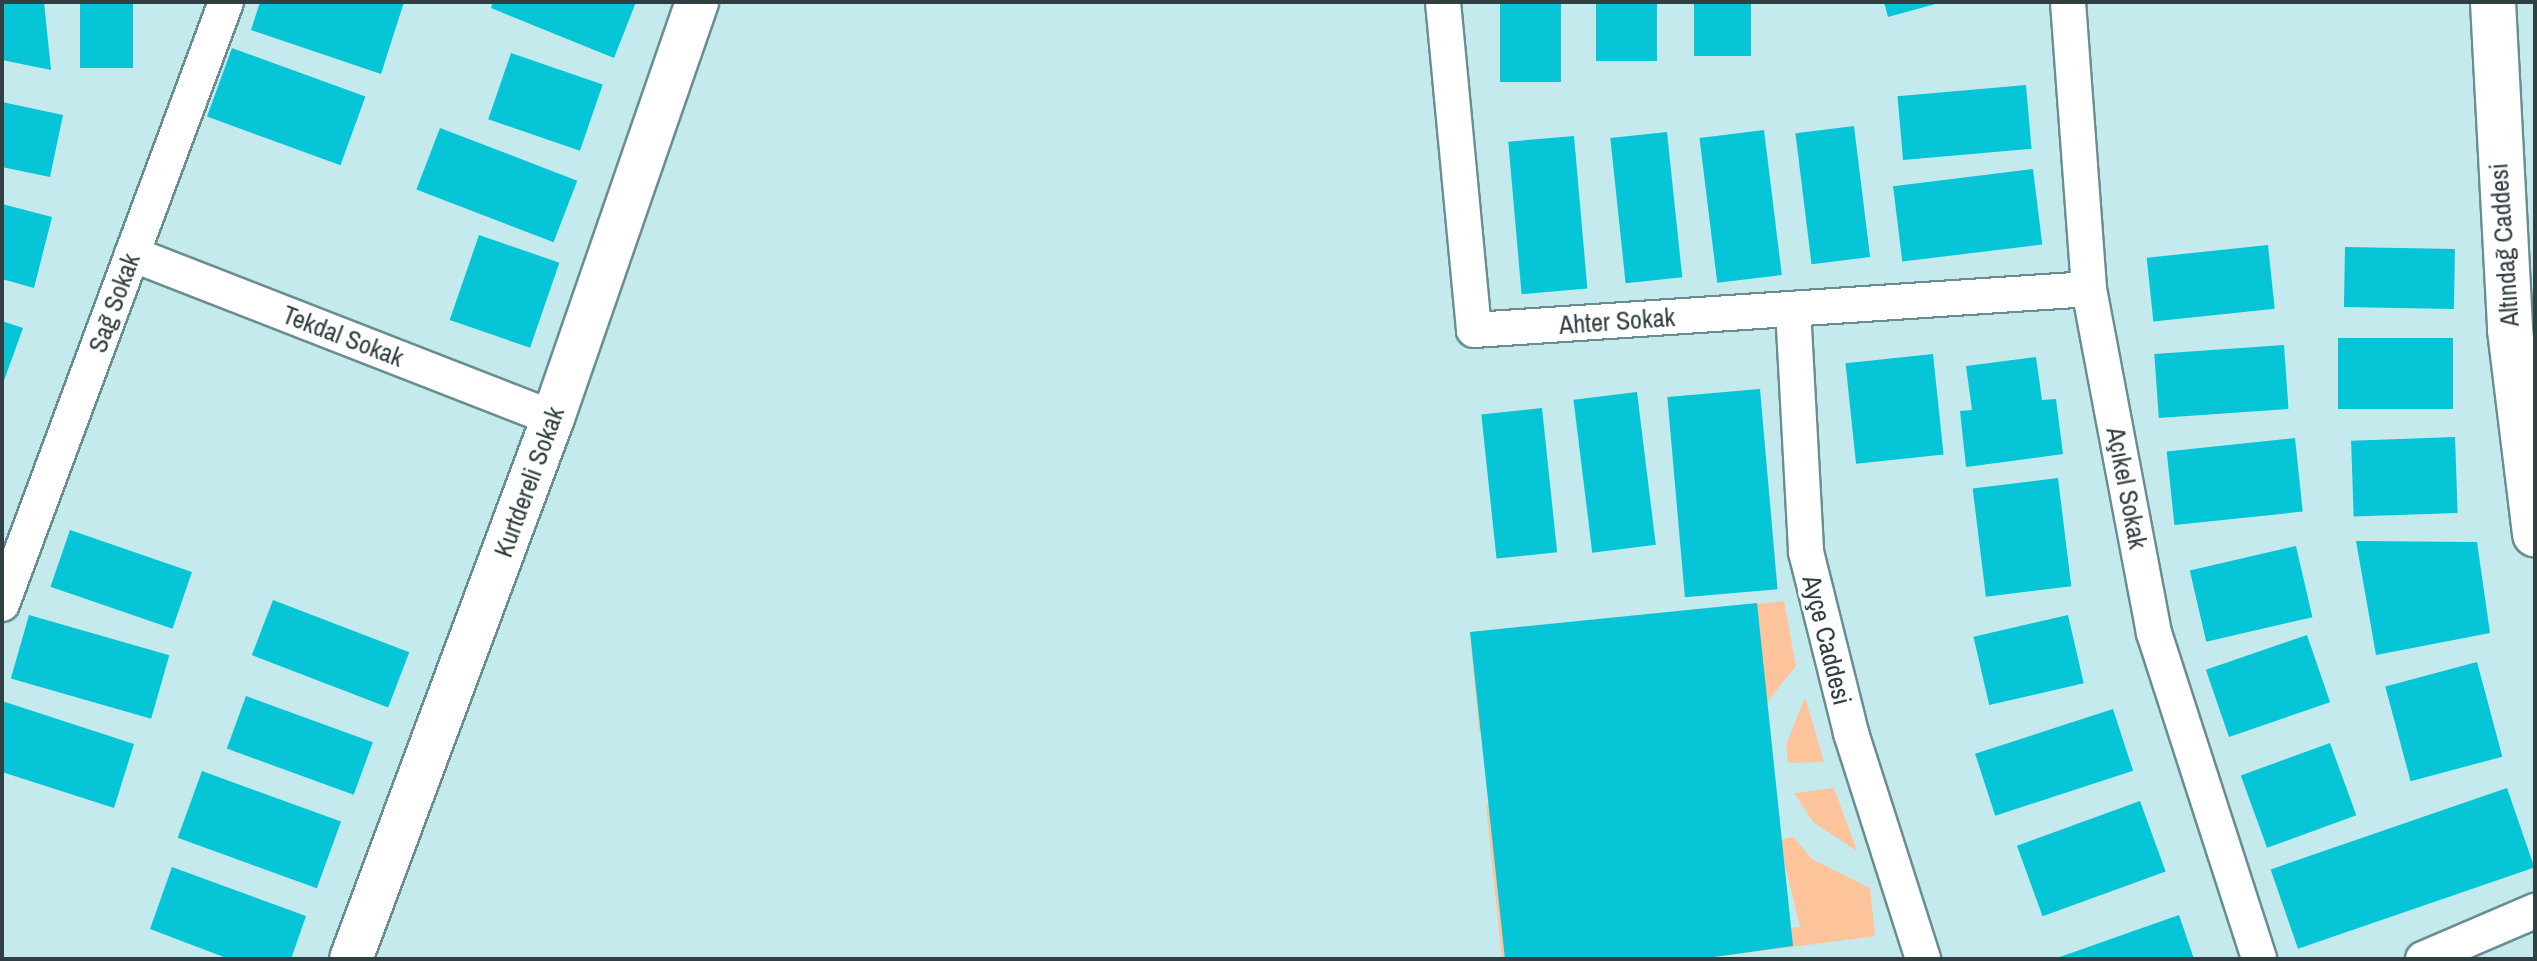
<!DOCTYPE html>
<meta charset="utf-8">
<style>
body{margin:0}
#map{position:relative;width:2537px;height:961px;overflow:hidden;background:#c4eaee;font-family:"Archivo Narrow",sans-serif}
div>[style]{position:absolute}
.green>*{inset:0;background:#fdc49b}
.building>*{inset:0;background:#05c5d6;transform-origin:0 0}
.roads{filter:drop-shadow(2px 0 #6a8d91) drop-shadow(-2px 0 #6a8d91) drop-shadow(0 2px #6a8d91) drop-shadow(0 -2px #6a8d91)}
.minor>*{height:34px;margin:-17px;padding:0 17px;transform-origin:17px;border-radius:17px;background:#fff}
.tertiary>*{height:42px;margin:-21px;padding:0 21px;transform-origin:21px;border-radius:21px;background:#fff}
.secondary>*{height:44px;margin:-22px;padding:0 22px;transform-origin:22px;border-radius:22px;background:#fff}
span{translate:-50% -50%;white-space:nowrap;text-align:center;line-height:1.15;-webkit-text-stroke:6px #fff;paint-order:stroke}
.street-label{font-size:26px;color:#303f41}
.frame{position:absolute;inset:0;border:4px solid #303f41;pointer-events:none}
</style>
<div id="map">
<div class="green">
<i style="clip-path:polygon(1784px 601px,1796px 666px,1770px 698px,1630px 944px,1800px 927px,1779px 840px,1793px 837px,1812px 859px,1870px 888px,1875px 936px,1700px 959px,1502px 959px,1486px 805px,1525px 803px,1517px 730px,1479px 731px,1470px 632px)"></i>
<i style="clip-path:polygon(1805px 697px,1824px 762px,1788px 763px,1786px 745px)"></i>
<i style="clip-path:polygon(1834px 788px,1857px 851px,1814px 823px,1794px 793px)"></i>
</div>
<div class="building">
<i style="clip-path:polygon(2px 2px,44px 2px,51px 70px,2px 60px)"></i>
<i style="left:80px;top:2px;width:53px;height:66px"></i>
<i style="clip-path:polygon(260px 2px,404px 2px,381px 74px,251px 30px)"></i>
<i style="clip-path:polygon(493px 2px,636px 2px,614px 58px,491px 8px)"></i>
<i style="left:1500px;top:2px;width:61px;height:80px"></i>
<i style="left:1596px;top:2px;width:61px;height:59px"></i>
<i style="left:1694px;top:2px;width:57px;height:54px"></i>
<i style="clip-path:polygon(1884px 2px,1939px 2px,1939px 3px,1888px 17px)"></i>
<i style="left:232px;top:48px;width:142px;height:73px;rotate:20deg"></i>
<i style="left:511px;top:53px;width:97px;height:70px;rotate:19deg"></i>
<i style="left:2026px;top:85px;width:64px;height:129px;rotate:85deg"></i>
<i style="clip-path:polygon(2px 102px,63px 115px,50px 177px,2px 167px)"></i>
<i style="left:1854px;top:126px;width:132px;height:59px;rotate:83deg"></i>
<i style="left:440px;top:128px;width:147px;height:66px;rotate:21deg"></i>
<i style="left:1764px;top:130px;width:146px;height:65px;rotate:83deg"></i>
<i style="left:1667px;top:132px;width:146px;height:57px;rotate:84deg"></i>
<i style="left:1574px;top:136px;width:153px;height:66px;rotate:85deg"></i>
<i style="left:2033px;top:169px;width:76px;height:141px;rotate:83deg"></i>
<i style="clip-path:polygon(2px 204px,52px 217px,34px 288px,2px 279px)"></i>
<i style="left:479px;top:235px;width:85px;height:90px;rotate:19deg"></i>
<i style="left:2268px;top:245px;width:64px;height:122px;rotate:84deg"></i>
<i style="left:2345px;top:247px;width:110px;height:60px;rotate:1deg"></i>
<i style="clip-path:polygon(2px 321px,23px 328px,2px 386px)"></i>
<i style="left:2453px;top:338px;width:71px;height:115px;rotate:90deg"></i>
<i style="left:2284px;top:345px;width:64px;height:130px;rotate:86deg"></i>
<i style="left:1933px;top:354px;width:101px;height:88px;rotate:84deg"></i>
<i style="clip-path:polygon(2036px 357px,2042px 400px,2056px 399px,2063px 454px,1966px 467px,1960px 411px,1972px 410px,1966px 366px)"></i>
<i style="left:1760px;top:389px;width:201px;height:93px;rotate:85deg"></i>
<i style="left:1637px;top:392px;width:154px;height:64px;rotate:83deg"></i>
<i style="left:1542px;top:408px;width:145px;height:61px;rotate:84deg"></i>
<i style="left:2455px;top:437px;width:76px;height:104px;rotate:88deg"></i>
<i style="left:2295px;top:438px;width:74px;height:129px;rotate:84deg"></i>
<i style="left:2058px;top:478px;width:109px;height:86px;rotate:83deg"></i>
<i style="left:70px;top:530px;width:129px;height:60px;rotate:19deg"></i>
<i style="clip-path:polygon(2356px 541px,2477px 542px,2490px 633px,2376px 655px)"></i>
<i style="left:2296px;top:546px;width:73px;height:109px;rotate:77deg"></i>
<i style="left:273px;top:600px;width:146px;height:59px;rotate:21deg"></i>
<i style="clip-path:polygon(1757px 603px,1793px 946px,1700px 959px,1505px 959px,1470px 632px)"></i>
<i style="left:29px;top:615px;width:146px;height:66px;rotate:16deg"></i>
<i style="left:2068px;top:615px;width:70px;height:97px;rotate:77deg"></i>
<i style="left:2307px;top:635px;width:71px;height:107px;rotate:71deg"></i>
<i style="left:2477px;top:662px;width:98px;height:95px;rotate:75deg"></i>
<i style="left:246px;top:696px;width:135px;height:56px;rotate:20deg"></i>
<i style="clip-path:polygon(2px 701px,134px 744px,114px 808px,2px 772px)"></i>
<i style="left:2113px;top:709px;width:65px;height:145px;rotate:72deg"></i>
<i style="left:2330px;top:743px;width:77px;height:95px;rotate:70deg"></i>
<i style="left:202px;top:771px;width:148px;height:71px;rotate:20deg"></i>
<i style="left:2507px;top:788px;width:84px;height:250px;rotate:71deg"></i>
<i style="left:2140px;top:801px;width:75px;height:131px;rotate:70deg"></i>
<i style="clip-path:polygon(172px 867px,306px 916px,291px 959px,229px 959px,150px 929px)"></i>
<i style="clip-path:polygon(2179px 915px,2194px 959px,2054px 959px)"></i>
</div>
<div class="roads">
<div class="minor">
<i style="left:1443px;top:2px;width:329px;rotate:84.6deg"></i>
<i style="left:1474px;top:330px;width:616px;rotate:-3.81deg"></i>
<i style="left:2068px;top:2px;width:288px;rotate:85.8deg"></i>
<i style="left:2089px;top:289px;width:350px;rotate:79.3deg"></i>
<i style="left:2154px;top:633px;width:342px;rotate:72.1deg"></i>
<i style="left:132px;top:254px;width:452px;rotate:21.3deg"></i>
<i style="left:1793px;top:309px;width:243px;rotate:86.9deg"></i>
<i style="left:1806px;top:552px;width:187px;rotate:76deg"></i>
<i style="left:1851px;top:733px;width:237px;rotate:72.3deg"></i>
<i style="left:2px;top:604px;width:642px;rotate:-69.59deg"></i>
<i style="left:2423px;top:959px;width:122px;rotate:-23.2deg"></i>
</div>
<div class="tertiary">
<i style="left:351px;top:959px;width:577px;rotate:-69.53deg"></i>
<i style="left:553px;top:418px;width:440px;rotate:-70.9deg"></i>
</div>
<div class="secondary">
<i style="left:2493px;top:2px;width:328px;rotate:87deg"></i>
<i style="left:2510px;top:330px;width:206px;rotate:83deg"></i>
</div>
</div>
<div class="street-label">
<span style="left:2504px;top:245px;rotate:-94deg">Altındağ Caddesi</span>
<span style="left:114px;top:303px;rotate:-70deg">Sağ Sokak</span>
<span style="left:1617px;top:321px;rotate:-4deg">Ahter Sokak</span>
<span style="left:343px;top:336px;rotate:21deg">Tekdal Sokak</span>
<span style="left:529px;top:482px;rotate:-70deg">Kurtdereli Sokak</span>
<span style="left:2127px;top:488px;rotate:79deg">Açıkel Sokak</span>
<span style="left:1827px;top:640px;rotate:76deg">Ayçe Caddesi</span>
</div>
<div class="frame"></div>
</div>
